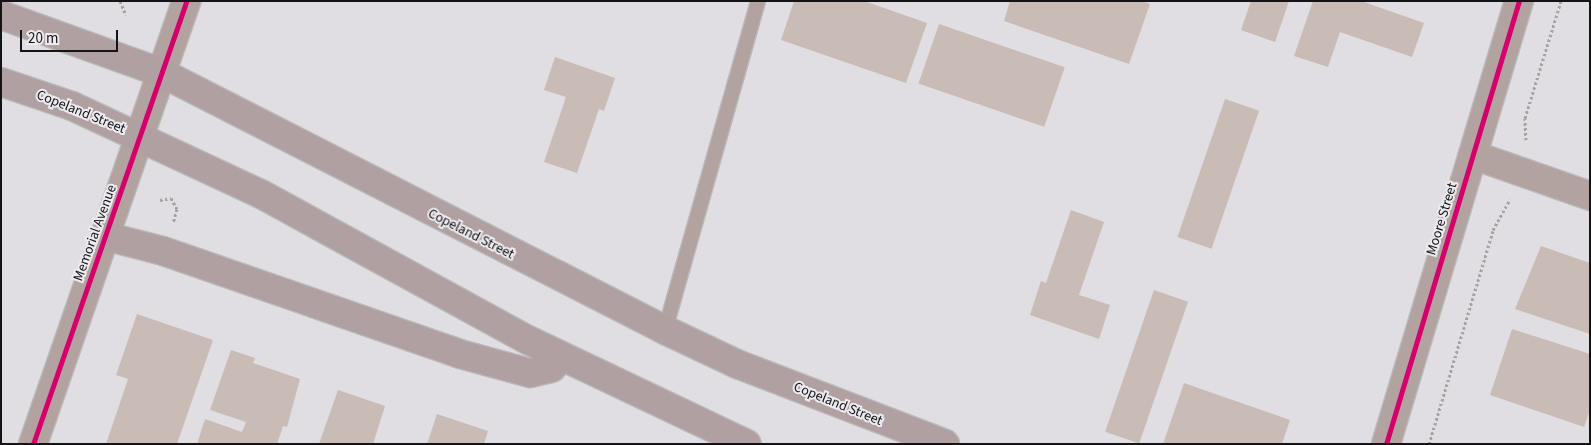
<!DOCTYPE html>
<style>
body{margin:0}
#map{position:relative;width:1591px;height:445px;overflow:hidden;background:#e0dee2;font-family:"Source Sans 3",sans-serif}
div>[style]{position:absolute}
.building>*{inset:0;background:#c9bbb5;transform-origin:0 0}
.path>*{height:3px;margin-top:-1.5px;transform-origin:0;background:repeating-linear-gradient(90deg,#aaa0a1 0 2.5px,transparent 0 5px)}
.roads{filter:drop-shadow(1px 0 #bbbabc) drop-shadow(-1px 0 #bbbabc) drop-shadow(0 1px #bbbabc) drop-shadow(0 -1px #bbbabc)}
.service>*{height:14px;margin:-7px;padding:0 7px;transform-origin:7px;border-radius:7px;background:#b2a3a1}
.minor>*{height:28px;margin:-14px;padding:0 14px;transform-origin:14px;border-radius:14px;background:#b2a3a1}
.tertiary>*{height:28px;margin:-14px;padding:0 14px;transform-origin:14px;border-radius:14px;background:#b2a3a1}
.trunk>*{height:28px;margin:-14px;padding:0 14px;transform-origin:14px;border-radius:14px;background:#b0a0a1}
.cycleway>*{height:5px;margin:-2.5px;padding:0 2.5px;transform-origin:2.5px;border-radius:2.5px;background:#d6006c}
span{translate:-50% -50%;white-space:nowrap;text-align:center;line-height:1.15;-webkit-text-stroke:4px #edeaf0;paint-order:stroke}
.street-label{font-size:14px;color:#141315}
.frame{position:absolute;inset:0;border:2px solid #141315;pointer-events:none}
.scale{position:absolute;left:20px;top:30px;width:98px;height:22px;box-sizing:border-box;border:2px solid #141315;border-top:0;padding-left:6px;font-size:15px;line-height:18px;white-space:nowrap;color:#141315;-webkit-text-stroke:4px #edeaf0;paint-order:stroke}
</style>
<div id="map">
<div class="building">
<i style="clip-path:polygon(794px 1px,864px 1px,927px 23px,906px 83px,781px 40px)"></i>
<i style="clip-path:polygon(1010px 1px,1142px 1px,1150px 4px,1129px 64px,1004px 21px)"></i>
<i style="clip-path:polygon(1251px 1px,1289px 1px,1275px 42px,1241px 30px)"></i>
<i style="clip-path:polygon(1313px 1px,1361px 1px,1424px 23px,1412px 57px,1340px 32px,1328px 67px,1294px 56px)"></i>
<i style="left:939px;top:24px;width:133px;height:63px;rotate:19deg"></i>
<i style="clip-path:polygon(555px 57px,615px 78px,604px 111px,599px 109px,577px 173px,544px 162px,566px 97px,544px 90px)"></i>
<i style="left:1225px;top:99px;width:36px;height:146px;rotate:19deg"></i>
<i style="clip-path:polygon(1071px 210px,1104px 222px,1079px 295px,1110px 305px,1099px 339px,1030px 315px,1041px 281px,1046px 283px)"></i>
<i style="clip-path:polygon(1541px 246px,1590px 263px,1590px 334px,1515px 309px)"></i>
<i style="left:1154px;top:290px;width:36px;height:150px;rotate:19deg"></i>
<i style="clip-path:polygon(137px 314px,213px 340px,177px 444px,106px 444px,128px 379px,116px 375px)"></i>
<i style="clip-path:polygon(1512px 329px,1590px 354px,1590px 410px,1584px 427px,1490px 395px)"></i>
<i style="clip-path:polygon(231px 350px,255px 358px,253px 363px,300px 379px,287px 427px,283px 426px,277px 444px,197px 444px,205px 419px,242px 432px,246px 422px,210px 410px)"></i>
<i style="clip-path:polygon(1184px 383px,1290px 420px,1282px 444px,1163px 444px)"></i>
<i style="clip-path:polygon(338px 390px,385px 406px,373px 444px,319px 444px)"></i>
<i style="clip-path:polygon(437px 414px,488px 431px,484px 444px,427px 444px)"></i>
</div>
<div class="path">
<i style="left:120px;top:1px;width:15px;rotate:67deg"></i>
<i style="left:1526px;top:140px;width:22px;rotate:-93deg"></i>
<i style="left:1525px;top:118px;width:122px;rotate:-72.9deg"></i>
<i style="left:160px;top:200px;width:11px;rotate:-10deg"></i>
<i style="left:171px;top:198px;width:13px;rotate:61deg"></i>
<i style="left:177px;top:209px;width:15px;rotate:106deg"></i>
<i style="left:1429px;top:444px;width:223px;rotate:-73.3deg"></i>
<i style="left:1493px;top:230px;width:35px;rotate:-61deg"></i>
</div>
<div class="roads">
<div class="service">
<i style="left:665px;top:330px;width:342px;rotate:-74.2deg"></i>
</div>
<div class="minor">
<i style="left:1473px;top:155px;width:124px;rotate:19.3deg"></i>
<i style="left:1386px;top:444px;width:463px;rotate:-73.3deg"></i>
</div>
<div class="tertiary">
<i style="left:33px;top:444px;width:469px;rotate:-70.9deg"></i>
</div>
<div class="trunk">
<i style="left:1px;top:15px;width:171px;rotate:19.8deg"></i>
<i style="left:162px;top:73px;width:565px;rotate:27.06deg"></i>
<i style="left:665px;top:330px;width:80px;rotate:25.3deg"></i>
<i style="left:737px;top:364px;width:223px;rotate:21deg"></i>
<i style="left:1px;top:82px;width:75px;rotate:18.7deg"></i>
<i style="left:72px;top:106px;width:208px;rotate:25deg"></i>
<i style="left:261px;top:194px;width:304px;rotate:28.7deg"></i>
<i style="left:528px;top:340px;width:242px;rotate:25.4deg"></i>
<i style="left:105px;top:236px;width:60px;rotate:14.5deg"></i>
<i style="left:163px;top:251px;width:314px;rotate:19.1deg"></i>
<i style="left:460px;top:354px;width:73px;rotate:15.2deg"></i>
<i style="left:530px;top:373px;width:22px;rotate:-13deg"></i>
<i style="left:551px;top:368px;width:16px;rotate:-43deg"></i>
</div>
</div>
<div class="cycleway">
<i style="left:33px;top:444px;width:469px;rotate:-70.9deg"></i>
<i style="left:1386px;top:444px;width:463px;rotate:-73.3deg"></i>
</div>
<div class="street-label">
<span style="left:81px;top:112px;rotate:22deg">Copeland Street</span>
<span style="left:1442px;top:219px;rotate:-73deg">Moore Street</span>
<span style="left:95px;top:233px;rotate:-70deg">Memorial Avenue</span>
<span style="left:471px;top:234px;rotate:27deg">Copeland Street</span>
<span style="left:838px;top:404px;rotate:22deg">Copeland Street</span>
</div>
<div class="frame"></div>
<div class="scale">20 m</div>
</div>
